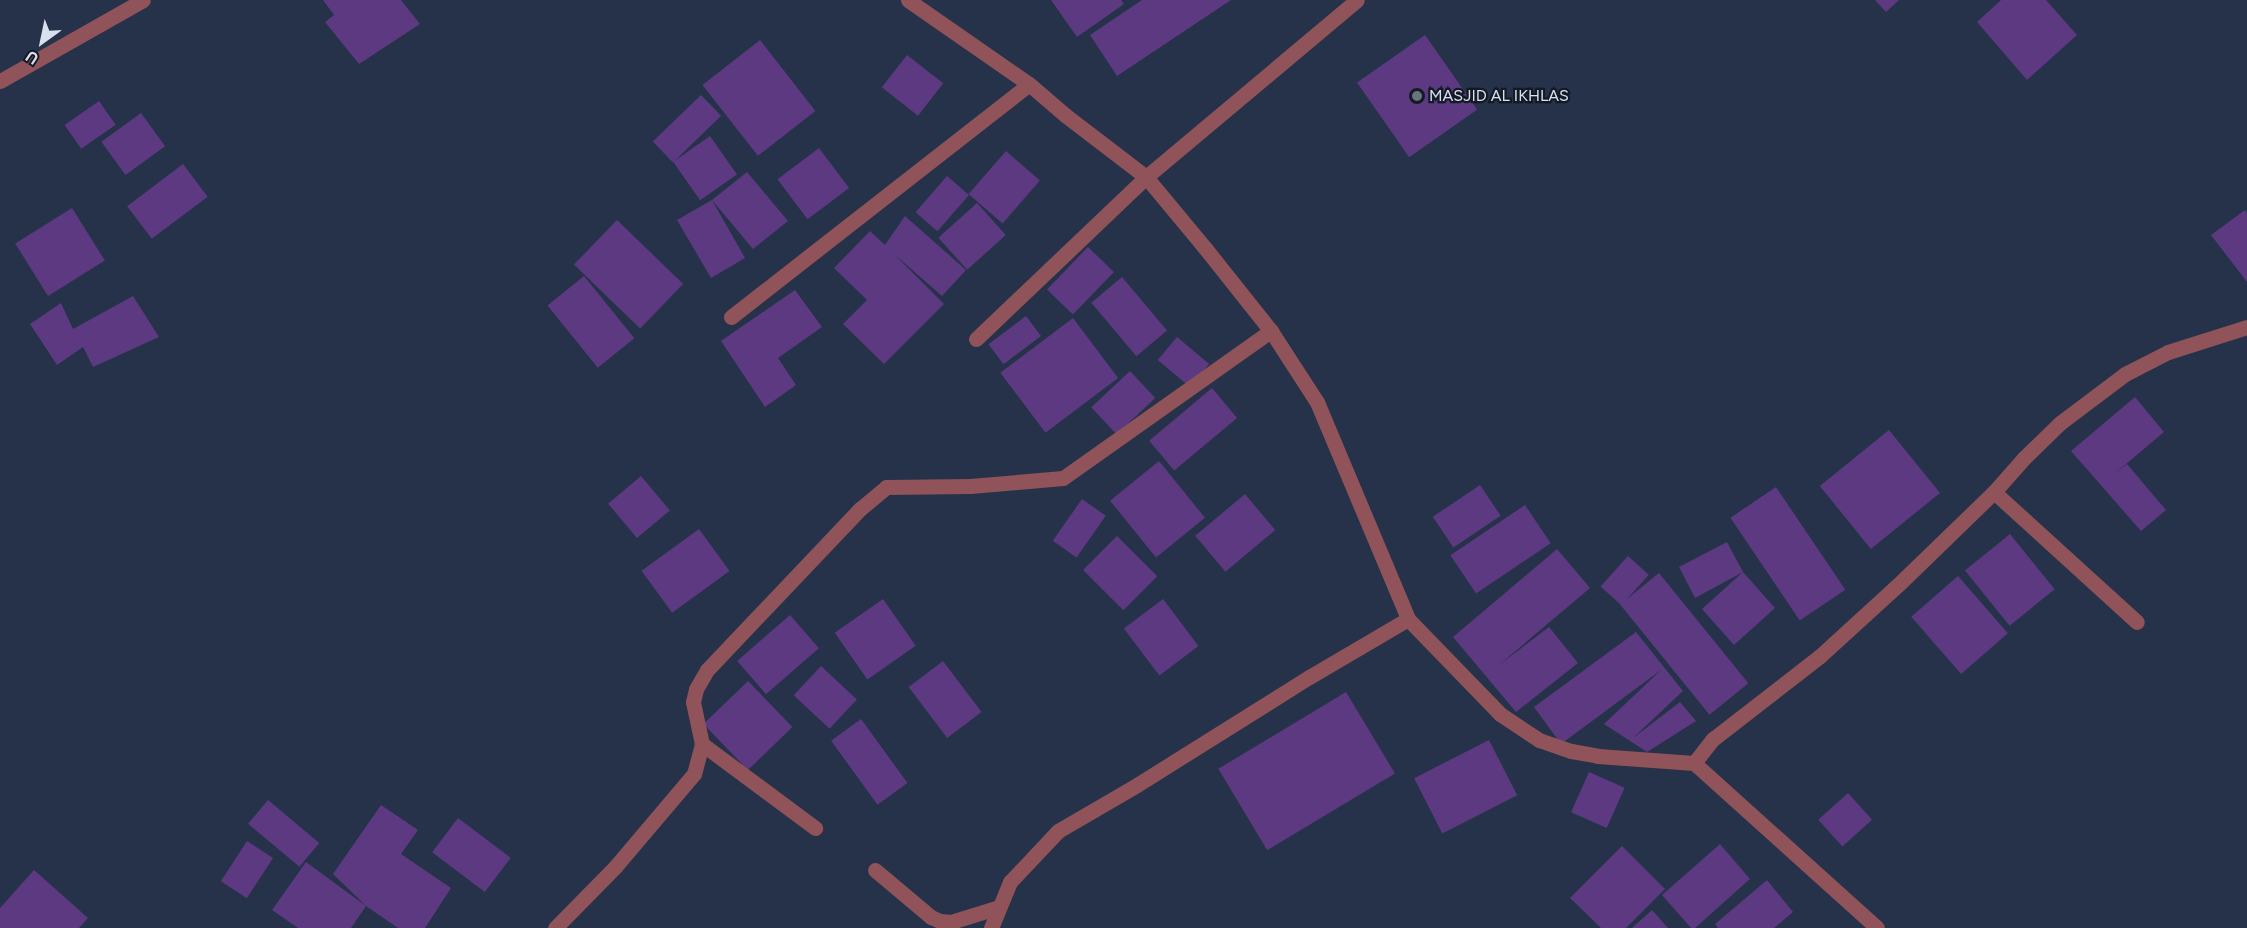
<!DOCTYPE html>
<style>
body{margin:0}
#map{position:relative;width:2247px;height:928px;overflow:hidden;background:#253249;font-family:Figtree,sans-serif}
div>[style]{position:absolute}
.building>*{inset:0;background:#5d3981;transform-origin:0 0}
.lane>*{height:15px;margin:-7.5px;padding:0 7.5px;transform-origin:7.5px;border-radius:7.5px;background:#8f5359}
.street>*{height:15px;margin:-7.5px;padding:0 7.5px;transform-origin:7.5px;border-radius:7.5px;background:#8f5359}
.dots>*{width:16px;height:16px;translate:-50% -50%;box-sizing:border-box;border:3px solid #141a25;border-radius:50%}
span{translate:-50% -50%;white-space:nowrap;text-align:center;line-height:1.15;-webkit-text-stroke:4.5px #141a25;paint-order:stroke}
.poi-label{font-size:16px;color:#d8e0ef}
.left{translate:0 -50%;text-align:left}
.north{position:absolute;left:12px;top:12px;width:60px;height:60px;-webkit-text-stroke:4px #141a25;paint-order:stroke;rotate:213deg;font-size:16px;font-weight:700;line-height:24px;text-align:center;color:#d8e0ef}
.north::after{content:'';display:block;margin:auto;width:21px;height:27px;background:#d8e0ef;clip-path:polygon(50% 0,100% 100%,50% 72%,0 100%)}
</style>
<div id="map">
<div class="building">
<i style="clip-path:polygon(323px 0,401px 0,420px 24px,359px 64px,325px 22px,334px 15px)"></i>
<i style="clip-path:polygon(1051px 0,1121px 0,1124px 4px,1077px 37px)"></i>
<i style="clip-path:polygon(1142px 0,1231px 0,1117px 76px,1090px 35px)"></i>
<i style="clip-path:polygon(1875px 0,1899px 0,1886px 12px)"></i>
<i style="clip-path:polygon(2001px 0,2046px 0,2077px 35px,2027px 80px,1977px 22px)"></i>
<i style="left:1425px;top:35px;width:91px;height:83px;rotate:55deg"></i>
<i style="left:760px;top:40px;width:90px;height:73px;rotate:52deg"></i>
<i style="left:907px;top:55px;width:46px;height:41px;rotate:38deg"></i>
<i style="left:701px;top:95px;width:29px;height:67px;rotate:46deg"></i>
<i style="left:99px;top:101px;width:29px;height:42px;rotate:55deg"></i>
<i style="left:141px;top:113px;width:41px;height:49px;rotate:54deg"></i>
<i style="left:710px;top:136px;width:47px;height:45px;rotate:55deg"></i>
<i style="left:819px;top:148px;width:50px;height:52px;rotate:53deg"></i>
<i style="left:1006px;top:151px;width:45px;height:57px;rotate:41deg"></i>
<i style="left:183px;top:164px;width:41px;height:70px;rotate:53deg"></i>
<i style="clip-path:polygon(747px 172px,788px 221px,753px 249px,712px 200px,745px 258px,711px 278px,677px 220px,712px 200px)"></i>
<i style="left:947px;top:176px;width:29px;height:48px;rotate:41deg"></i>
<i style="left:977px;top:203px;width:43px;height:52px;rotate:48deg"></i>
<i style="left:72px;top:208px;width:62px;height:67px;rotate:58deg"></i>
<i style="clip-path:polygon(2245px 210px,2247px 213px,2247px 282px,2211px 235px)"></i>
<i style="clip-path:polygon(905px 216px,966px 270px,942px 296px,894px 254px,944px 304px,884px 364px,843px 324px,867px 300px,834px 268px,870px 231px,885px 245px)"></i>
<i style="left:617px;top:220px;width:92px;height:62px;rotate:44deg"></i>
<i style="left:1088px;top:247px;width:36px;height:59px;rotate:44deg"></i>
<i style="left:584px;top:276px;width:80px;height:47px;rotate:51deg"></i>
<i style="left:1122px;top:277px;width:70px;height:40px;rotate:50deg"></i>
<i style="clip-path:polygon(795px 290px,822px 327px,778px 358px,796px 385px,765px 407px,721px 341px)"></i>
<i style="clip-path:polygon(133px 296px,159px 337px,93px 367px,83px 347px,57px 365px,30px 324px,61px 303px,73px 329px)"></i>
<i style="left:1026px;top:316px;width:25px;height:47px;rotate:53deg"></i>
<i style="left:1073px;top:318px;width:75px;height:91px;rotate:53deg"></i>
<i style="left:1177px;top:337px;width:42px;height:30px;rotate:40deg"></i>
<i style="left:1130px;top:371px;width:37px;height:53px;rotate:47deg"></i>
<i style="left:1212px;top:388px;width:39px;height:82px;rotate:50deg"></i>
<i style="clip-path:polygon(2135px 397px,2164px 432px,2113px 475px,2127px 464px,2166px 510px,2141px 531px,2071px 451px)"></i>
<i style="left:1889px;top:430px;width:81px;height:89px;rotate:51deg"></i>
<i style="left:1159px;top:461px;width:73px;height:63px;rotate:51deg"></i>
<i style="left:641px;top:476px;width:45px;height:43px;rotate:50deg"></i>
<i style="left:1480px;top:485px;width:37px;height:57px;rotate:56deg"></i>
<i style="left:1776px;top:487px;width:124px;height:55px;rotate:56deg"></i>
<i style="left:1245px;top:494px;width:47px;height:65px;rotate:50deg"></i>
<i style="left:1082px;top:499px;width:29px;height:51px;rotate:35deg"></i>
<i style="left:1525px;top:505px;width:46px;height:90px;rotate:56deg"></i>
<i style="left:699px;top:529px;width:52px;height:71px;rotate:54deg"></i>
<i style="left:2010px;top:534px;width:71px;height:58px;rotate:51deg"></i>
<i style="left:1117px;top:536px;width:57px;height:48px;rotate:45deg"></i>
<i style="clip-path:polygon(1727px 542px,1743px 572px,1775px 608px,1734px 645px,1702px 609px,1743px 572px,1695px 598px,1679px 567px)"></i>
<i style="clip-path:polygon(1557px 549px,1590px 588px,1499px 665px,1549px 627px,1578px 663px,1516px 712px,1453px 637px)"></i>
<i style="left:1628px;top:556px;width:28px;height:41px;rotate:42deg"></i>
<i style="left:1659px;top:573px;width:142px;height:50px;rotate:51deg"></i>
<i style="left:1958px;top:576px;width:76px;height:62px;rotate:49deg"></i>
<i style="left:883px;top:599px;width:57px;height:59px;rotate:55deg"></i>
<i style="left:1163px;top:599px;width:59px;height:49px;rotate:53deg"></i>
<i style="left:790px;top:615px;width:44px;height:70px;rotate:49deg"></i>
<i style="clip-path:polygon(1636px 632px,1683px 691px,1633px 738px,1680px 702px,1696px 721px,1647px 752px,1604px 724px,1661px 670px,1561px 744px,1534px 707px)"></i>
<i style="left:943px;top:661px;width:64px;height:43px;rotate:53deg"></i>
<i style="left:821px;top:666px;width:49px;height:40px;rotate:43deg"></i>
<i style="left:748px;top:681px;width:64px;height:62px;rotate:46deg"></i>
<i style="left:1346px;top:692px;width:95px;height:149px;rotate:59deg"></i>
<i style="left:861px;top:719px;width:79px;height:37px;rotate:54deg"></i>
<i style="left:1489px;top:740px;width:62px;height:84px;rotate:63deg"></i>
<i style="left:1589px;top:772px;width:39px;height:44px;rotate:24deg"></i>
<i style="left:1848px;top:793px;width:36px;height:40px;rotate:48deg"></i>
<i style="left:268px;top:800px;width:67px;height:31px;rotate:40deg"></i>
<i style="clip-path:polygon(381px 805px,418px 830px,401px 854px,451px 888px,425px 928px,398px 928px,366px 906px,333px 874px)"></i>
<i style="left:458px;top:818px;width:66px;height:43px;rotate:37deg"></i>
<i style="left:247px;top:841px;width:31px;height:48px;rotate:33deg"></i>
<i style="clip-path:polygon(1720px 844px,1750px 879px,1695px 928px,1691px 928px,1662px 895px)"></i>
<i style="clip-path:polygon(1622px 846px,1665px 889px,1626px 928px,1601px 928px,1570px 898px)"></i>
<i style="clip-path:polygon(306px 862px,366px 906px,351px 928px,298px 928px,272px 910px)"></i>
<i style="clip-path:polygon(34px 870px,88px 918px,79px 928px,0 928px,0 908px)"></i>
<i style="clip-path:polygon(1767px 880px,1793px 912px,1774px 928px,1718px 928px,1715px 924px)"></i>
<i style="clip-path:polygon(1652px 910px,1668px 928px,1632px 928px)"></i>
</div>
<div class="lane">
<i style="left:702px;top:744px;width:141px;rotate:36.6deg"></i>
<i style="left:875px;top:870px;width:73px;rotate:40deg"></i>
<i style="left:931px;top:917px;width:10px;rotate:24deg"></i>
<i style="left:940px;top:921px;width:11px;rotate:5deg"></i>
<i style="left:951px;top:922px;width:50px;rotate:-17.4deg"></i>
</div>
<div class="street">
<i style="left:908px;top:0;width:147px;rotate:34.8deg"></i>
<i style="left:1029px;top:84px;width:48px;rotate:40.7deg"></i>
<i style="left:1065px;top:115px;width:102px;rotate:37.4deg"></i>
<i style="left:1146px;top:177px;width:92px;rotate:50.3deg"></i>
<i style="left:1205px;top:248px;width:106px;rotate:51.5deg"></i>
<i style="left:1271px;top:331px;width:85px;rotate:57.1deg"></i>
<i style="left:1317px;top:402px;width:235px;rotate:67.2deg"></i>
<i style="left:1408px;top:619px;width:115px;rotate:149.6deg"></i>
<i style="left:1309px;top:677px;width:203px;rotate:147.9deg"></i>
<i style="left:1137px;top:785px;width:91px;rotate:149.8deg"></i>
<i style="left:1058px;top:831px;width:70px;rotate:133.3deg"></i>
<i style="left:1010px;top:882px;width:50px;rotate:112.4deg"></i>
<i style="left:0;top:81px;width:164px;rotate:-29.5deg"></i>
<i style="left:731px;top:317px;width:378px;rotate:-38deg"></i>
<i style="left:976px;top:339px;width:235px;rotate:-43.6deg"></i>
<i style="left:1146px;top:177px;width:275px;rotate:-40deg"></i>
<i style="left:1994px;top:492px;width:193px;rotate:42.3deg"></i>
<i style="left:1408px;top:619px;width:132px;rotate:45.9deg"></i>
<i style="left:1500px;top:714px;width:47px;rotate:33.7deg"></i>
<i style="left:1539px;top:740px;width:34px;rotate:19deg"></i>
<i style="left:1571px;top:751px;width:27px;rotate:10deg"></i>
<i style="left:1598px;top:756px;width:96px;rotate:4.2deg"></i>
<i style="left:1694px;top:763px;width:31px;rotate:-52deg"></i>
<i style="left:1713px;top:739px;width:135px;rotate:-37.8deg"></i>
<i style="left:1820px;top:656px;width:111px;rotate:-42.4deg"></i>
<i style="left:1902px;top:581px;width:128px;rotate:-44.1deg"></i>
<i style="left:1994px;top:492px;width:45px;rotate:-48.6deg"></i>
<i style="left:2024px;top:458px;width:50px;rotate:-44.2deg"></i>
<i style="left:2060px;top:423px;width:81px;rotate:-37deg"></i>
<i style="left:2125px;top:374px;width:48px;rotate:-27.1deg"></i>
<i style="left:2168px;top:352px;width:83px;rotate:-17.6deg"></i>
<i style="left:1694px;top:763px;width:246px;rotate:42deg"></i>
<i style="left:555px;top:928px;width:86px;rotate:-45.5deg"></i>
<i style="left:615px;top:867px;width:122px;rotate:-49.7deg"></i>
<i style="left:694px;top:774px;width:31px;rotate:-75deg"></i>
<i style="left:702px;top:744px;width:43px;rotate:-102.1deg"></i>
<i style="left:693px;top:702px;width:13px;rotate:-77deg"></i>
<i style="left:696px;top:689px;width:22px;rotate:-60deg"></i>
<i style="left:707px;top:670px;width:222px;rotate:-46.5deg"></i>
<i style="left:860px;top:509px;width:34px;rotate:-40deg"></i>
<i style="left:886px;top:487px;width:84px;rotate:-0.7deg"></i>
<i style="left:970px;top:486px;width:93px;rotate:-4.9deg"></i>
<i style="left:1063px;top:478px;width:255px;rotate:-35.3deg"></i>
</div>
<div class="dots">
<i style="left:1417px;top:96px;background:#6b7280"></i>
</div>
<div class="poi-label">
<span class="left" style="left:1429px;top:96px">MASJID AL IKHLAS</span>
</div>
<div class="north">U</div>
</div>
